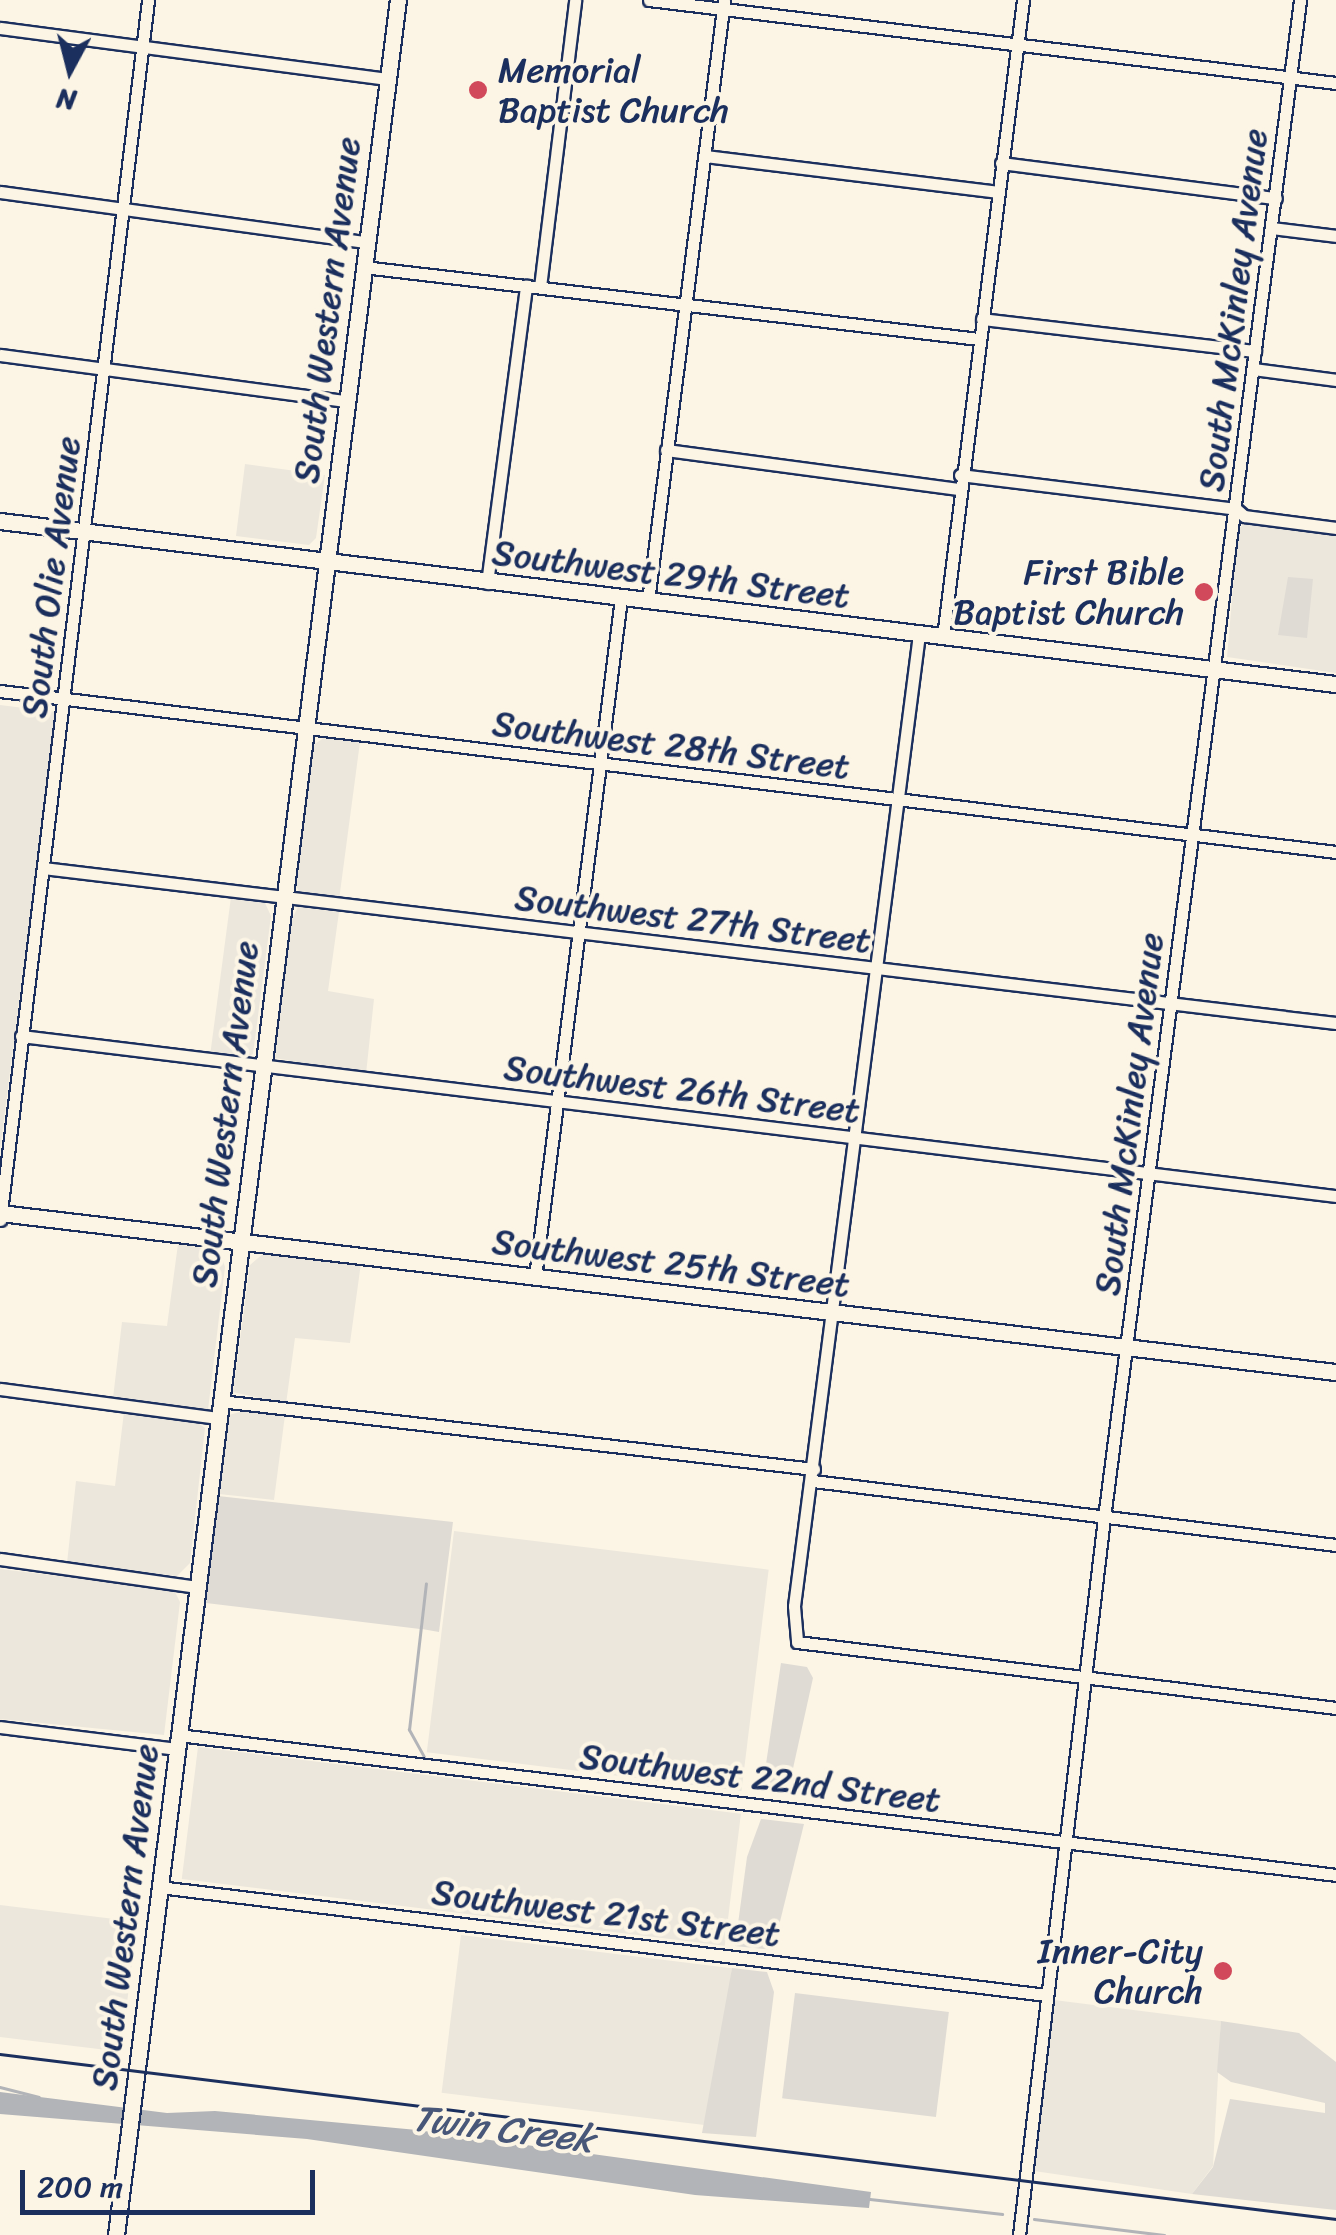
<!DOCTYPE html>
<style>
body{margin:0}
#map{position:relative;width:1336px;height:2235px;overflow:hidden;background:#fcf5e5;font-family:Sriracha,sans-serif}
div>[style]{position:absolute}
.built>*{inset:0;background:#ece7dc;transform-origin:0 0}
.green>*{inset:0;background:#dfdbd4;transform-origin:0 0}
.water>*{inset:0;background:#b2b4b8}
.stream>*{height:2.5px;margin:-1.25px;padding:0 1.25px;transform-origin:1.25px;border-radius:1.25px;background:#b2b4b8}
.roads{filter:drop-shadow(2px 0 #1b2f5e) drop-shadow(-2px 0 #1b2f5e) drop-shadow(0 2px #1b2f5e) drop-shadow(0 -2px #1b2f5e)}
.street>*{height:11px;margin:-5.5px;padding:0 5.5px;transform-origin:5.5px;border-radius:5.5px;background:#fcf5e5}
.secondary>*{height:15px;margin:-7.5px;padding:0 7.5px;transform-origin:7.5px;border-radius:7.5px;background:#fcf5e5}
.rail>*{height:2.5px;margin:-1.25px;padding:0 1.25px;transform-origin:1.25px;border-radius:1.25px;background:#1b2f5e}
.dots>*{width:28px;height:28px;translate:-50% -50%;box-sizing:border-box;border:5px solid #fcf5e5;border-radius:50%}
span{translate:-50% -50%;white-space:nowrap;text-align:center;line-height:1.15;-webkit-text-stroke:8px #fcf5e5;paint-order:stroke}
.poi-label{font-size:35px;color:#1b2f5e}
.left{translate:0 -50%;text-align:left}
.right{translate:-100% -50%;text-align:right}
.street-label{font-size:35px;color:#1b2f5e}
.water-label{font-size:38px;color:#485779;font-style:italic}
.north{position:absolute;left:20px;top:20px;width:100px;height:100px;-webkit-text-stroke:8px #fcf5e5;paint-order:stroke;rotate:187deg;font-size:28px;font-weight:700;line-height:40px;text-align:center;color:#1b2f5e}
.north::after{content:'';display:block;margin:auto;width:35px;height:45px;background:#1b2f5e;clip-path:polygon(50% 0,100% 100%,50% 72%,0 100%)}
.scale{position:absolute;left:20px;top:2170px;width:295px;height:45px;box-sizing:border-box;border:5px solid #1b2f5e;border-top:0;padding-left:12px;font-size:30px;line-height:35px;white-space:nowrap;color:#1b2f5e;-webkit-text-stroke:8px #fcf5e5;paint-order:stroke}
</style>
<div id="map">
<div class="built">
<i style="clip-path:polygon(245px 464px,325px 475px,316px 538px,309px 545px,236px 536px)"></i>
<i style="clip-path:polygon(1247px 522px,1336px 534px,1336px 673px,1227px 657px,1238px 529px)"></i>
<i style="clip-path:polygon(0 705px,56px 712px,0 1150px)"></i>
<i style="clip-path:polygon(325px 737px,360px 742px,339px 900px,301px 894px,295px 885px,312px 746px)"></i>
<i style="clip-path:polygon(231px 897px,265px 903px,271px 916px,253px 1054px,245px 1059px,210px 1056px)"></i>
<i style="clip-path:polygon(298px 907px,339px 912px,328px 991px,374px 999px,366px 1074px,275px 1058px,290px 923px)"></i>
<i style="clip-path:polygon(178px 1244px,220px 1251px,225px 1267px,208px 1410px,113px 1398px,122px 1322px,167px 1326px)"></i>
<i style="clip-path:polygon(264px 1253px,361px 1263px,350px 1343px,295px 1338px,286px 1404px,233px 1392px,250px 1265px)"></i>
<i style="clip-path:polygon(243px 1411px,285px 1415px,274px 1500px,219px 1494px,229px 1415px)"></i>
<i style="clip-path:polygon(124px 1412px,194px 1420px,205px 1428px,190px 1563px,177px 1576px,67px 1563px,76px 1481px,115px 1486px)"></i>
<i style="left:454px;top:1531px;width:317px;height:223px;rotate:7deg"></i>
<i style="clip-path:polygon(0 1569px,174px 1590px,180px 1602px,164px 1735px,0 1719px)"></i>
<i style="left:198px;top:1747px;width:547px;height:133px;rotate:7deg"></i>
<i style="left:0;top:1905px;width:138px;height:131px;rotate:7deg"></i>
<i style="left:461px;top:1935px;width:273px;height:159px;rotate:7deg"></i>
<i style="clip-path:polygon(1054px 2000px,1221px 2021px,1213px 2166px,1192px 2194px,1034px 2171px)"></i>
</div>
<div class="green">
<i style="clip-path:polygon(1288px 577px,1313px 579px,1307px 638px,1278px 635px)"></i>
<i style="clip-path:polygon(218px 1496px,453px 1522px,439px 1632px,422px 1629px,426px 1583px,420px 1629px,206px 1603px)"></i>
<i style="clip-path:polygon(781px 1663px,807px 1667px,813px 1678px,788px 1791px,780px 1793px,762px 1791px)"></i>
<i style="clip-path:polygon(761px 1819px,804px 1824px,773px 1950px,735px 1946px,747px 1857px)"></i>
<i style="clip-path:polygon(732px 1968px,767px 1972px,774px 1992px,756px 2137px,702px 2133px)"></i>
<i style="left:795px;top:1993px;width:155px;height:106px;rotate:7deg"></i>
<i style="clip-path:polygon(1221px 2021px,1299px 2033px,1336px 2062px,1336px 2210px,1192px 2194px,1213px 2167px,1230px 2099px,1325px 2113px,1325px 2103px,1231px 2082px,1217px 2072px)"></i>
</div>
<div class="water">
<i style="clip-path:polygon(0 2092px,167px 2113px,215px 2111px,417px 2130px,871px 2192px,869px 2208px,695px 2195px,307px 2139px,0 2114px)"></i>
</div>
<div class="stream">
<i style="left:424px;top:1757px;width:31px;rotate:-119deg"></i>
<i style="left:409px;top:1730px;width:147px;rotate:-83.4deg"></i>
<i style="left:0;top:2087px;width:40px;rotate:14.4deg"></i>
<i style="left:870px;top:2199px;width:133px;rotate:6.5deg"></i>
<i style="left:1034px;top:2219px;width:131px;rotate:7deg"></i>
</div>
<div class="roads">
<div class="street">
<i style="left:649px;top:0;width:692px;rotate:6.89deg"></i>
<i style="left:0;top:28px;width:391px;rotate:7.5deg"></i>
<i style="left:705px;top:156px;width:294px;rotate:7deg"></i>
<i style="left:1001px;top:163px;width:277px;rotate:7.3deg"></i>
<i style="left:0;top:192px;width:369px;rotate:7.8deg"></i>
<i style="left:1271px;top:228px;width:65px;rotate:7deg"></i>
<i style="left:363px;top:267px;width:620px;rotate:6.67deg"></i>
<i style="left:540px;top:287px;width:289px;rotate:-83deg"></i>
<i style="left:982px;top:319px;width:275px;rotate:6.7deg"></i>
<i style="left:0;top:355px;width:349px;rotate:7.6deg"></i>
<i style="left:1253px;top:369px;width:84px;rotate:7.5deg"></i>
<i style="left:666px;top:450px;width:297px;rotate:7.6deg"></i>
<i style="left:960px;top:475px;width:278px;rotate:7deg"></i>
<i style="left:1236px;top:509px;width:11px;rotate:41deg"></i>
<i style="left:1244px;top:516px;width:93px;rotate:7.4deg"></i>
<i style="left:487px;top:583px;width:300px;rotate:-82.5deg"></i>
<i style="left:648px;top:601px;width:606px;rotate:-82.79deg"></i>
<i style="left:919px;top:634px;width:980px;rotate:97.33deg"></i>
<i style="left:794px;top:1606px;width:36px;rotate:85deg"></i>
<i style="left:797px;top:1642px;width:543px;rotate:6.98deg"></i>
<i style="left:943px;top:637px;width:642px;rotate:-82.84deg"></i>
<i style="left:0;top:691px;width:1346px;rotate:6.87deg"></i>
<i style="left:43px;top:868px;width:1302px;rotate:6.84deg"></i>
<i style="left:21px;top:1036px;width:1325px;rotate:6.94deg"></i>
<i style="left:0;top:1220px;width:1229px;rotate:-83.08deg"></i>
<i style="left:535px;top:1277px;width:684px;rotate:-82.78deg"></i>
<i style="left:0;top:1389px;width:220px;rotate:7.6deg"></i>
<i style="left:220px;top:1401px;width:598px;rotate:6.53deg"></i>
<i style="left:813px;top:1481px;width:527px;rotate:6.98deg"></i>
<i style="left:0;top:1559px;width:199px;rotate:8.1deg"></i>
<i style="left:0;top:1727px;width:177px;rotate:7.1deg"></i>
<i style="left:178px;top:1735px;width:1166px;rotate:6.89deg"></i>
<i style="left:159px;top:1887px;width:894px;rotate:6.94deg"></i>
<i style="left:1019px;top:2235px;width:722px;rotate:-83.24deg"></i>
<i style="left:1104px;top:1518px;width:1531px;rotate:-82.64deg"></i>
</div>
<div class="secondary">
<i style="left:0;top:521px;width:1346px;rotate:6.96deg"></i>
<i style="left:0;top:1213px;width:1345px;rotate:6.79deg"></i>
<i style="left:116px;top:2235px;width:2253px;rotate:-82.81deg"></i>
</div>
</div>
<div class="rail">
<i style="left:0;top:2054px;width:1346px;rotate:7.04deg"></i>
</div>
<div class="dots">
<i style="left:478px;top:90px;background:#d1495b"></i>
<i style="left:1204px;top:592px;background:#d1495b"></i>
<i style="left:1223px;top:1971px;background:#d1495b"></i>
</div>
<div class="poi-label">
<span class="left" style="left:498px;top:90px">Memorial<br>Baptist Church</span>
<span class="right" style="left:1184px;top:592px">First Bible<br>Baptist Church</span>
<span class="right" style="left:1203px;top:1971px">Inner-City<br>Church</span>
</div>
<div class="street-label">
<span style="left:327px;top:310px;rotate:-83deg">South Western Avenue</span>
<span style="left:1233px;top:310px;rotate:-83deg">South McKinley Avenue</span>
<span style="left:671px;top:574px;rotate:7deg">Southwest 29th Street</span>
<span style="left:51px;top:577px;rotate:-83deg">South Olie Avenue</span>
<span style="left:671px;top:745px;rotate:7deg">Southwest 28th Street</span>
<span style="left:693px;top:919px;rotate:7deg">Southwest 27th Street</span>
<span style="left:682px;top:1089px;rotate:7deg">Southwest 26th Street</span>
<span style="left:225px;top:1114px;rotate:-83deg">South Western Avenue</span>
<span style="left:1129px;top:1114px;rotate:-83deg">South McKinley Avenue</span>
<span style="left:671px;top:1263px;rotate:7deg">Southwest 25th Street</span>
<span style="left:760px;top:1778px;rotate:7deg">Southwest 22nd Street</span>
<span style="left:606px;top:1913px;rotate:7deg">Southwest 21st Street</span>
<span style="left:125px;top:1917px;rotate:-83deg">South Western Avenue</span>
</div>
<div class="water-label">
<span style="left:503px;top:2129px;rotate:7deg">Twin Creek</span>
</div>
<div class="north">N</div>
<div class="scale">200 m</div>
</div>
